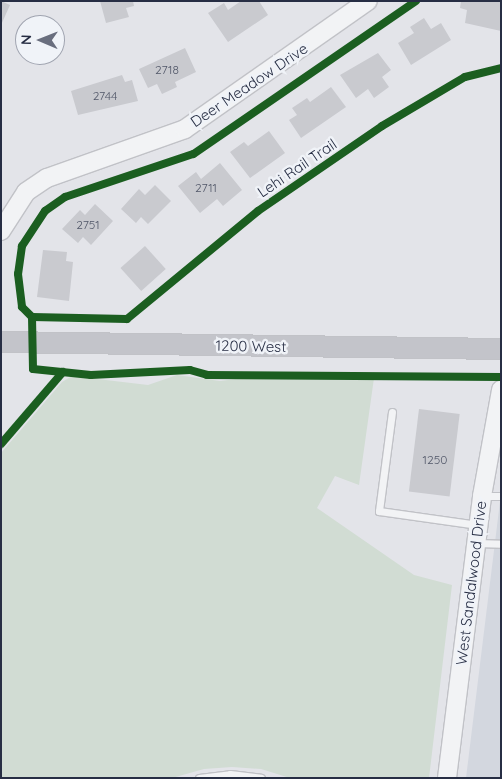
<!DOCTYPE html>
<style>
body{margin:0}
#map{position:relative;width:502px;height:779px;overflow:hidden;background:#e3e4e9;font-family:Quicksand,sans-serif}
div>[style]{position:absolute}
.built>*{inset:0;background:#d3d7df}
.green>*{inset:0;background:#d1dcd3}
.building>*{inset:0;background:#c9cacf;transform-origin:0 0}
.roads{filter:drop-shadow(1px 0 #c1c2c7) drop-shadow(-1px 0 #c1c2c7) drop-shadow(0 1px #c1c2c7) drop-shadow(0 -1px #c1c2c7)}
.service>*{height:7px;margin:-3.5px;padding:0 3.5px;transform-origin:3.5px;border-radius:3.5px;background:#f2f3f5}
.tertiary>*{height:18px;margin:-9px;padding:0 9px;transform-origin:9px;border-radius:9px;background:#f2f3f5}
.secondary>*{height:20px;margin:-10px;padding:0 10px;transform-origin:10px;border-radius:10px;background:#c3c4ca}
.cycleway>*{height:8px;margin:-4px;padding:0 4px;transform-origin:4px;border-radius:4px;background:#1b5e20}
span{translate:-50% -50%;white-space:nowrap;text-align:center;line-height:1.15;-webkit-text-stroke:5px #f0f3f8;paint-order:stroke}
.number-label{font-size:12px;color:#515768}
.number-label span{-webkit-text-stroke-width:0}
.street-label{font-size:15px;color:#272e44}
.frame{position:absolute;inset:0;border:2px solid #272e44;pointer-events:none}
.north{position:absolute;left:15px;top:15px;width:50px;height:50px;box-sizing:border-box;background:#f0f3f8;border:1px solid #a0a4b0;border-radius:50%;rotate:271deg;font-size:14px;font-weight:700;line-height:20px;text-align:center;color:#272e44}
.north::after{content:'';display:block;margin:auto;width:18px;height:22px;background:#696e7e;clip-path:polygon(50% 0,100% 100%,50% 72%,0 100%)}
</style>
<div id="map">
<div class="built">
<i style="clip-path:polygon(501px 493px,501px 778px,466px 778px,497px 526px)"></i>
</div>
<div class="green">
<i style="clip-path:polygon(177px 375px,220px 381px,252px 377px,374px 378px,359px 485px,335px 476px,317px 508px,414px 575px,452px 585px,429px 778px,290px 778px,261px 769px,232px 767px,204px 769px,172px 778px,1px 778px,1px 453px,62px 382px,72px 376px,148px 385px)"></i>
</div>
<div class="building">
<i style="clip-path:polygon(1px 1px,10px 5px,1px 25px)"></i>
<i style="clip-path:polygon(100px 1px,133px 1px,134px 6px,126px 8px,129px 17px,106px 23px)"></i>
<i style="clip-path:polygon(241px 1px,259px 1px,268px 15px,228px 42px,208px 13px,224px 3px,228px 10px)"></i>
<i style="clip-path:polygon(461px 1px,501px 1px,501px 31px,465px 23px,467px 10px,460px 8px)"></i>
<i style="clip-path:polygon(424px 18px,431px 29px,441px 23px,451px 40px,411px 65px,398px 43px,414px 33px,410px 27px)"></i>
<i style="clip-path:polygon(185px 48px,196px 72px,175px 82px,177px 87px,162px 94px,157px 84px,148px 88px,139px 69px)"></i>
<i style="clip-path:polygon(378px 53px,391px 70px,382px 77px,389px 87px,374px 98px,368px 89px,356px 98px,340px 75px)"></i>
<i style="clip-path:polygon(122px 75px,125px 82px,132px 80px,138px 101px,78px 115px,71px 91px)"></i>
<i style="clip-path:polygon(331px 87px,346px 107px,301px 138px,289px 120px,297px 115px,292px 108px,307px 98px,310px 102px)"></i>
<i style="clip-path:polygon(269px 131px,285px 153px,250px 178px,230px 152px,244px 142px,248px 146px)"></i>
<i style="clip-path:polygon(220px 163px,242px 190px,223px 206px,217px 199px,200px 213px,178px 186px,196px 172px,201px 179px)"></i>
<i style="clip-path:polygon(155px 185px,171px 201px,148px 224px,141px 217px,136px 223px,121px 209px,139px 189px,145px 195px)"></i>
<i style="clip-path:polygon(95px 204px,113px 221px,91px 245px,83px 237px,78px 243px,62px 229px,80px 210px,85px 215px)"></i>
<i style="left:145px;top:246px;width:31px;height:33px;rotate:48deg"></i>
<i style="clip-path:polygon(43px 250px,67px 252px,66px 261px,73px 262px,69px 301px,37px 297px)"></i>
<i style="left:419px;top:409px;width:41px;height:83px;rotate:7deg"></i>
</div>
<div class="roads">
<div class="service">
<i style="left:392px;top:412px;width:100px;rotate:97.5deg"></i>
<i style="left:379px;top:511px;width:100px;rotate:8deg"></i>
<i style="left:483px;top:496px;width:18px"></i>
<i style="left:477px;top:543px;width:24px;rotate:2deg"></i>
<i style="left:199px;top:778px;width:31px;rotate:-7deg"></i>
<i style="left:230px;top:774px;width:31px;rotate:7deg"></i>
</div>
<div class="tertiary">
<i style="left:1px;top:231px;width:46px;rotate:-57.3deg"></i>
<i style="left:26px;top:192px;width:25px;rotate:-34deg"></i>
<i style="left:47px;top:178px;width:146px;rotate:-19.5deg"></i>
<i style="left:185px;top:129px;width:223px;rotate:-35deg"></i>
<i style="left:447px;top:778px;width:284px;rotate:-82.9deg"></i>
<i style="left:482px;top:496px;width:108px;rotate:-79.8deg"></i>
</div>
<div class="secondary">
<i style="left:1px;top:342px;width:500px;rotate:0.8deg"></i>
</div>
</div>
<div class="cycleway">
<i style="left:416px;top:1px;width:270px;rotate:145.5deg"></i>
<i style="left:193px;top:154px;width:135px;rotate:161.4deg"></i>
<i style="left:65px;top:197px;width:24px;rotate:145deg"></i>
<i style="left:45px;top:211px;width:42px;rotate:123.3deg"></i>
<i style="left:22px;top:246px;width:28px;rotate:98deg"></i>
<i style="left:18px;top:274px;width:33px;rotate:83deg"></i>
<i style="left:22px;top:307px;width:14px;rotate:45deg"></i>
<i style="left:32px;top:317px;width:95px;rotate:1.2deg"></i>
<i style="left:127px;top:319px;width:170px;rotate:-39.5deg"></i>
<i style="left:258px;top:211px;width:150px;rotate:-34.4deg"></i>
<i style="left:382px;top:126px;width:96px;rotate:-30.6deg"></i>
<i style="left:465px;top:77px;width:37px;rotate:-14deg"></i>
<i style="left:32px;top:317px;width:52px;rotate:88.9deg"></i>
<i style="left:33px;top:369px;width:58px;rotate:5.9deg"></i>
<i style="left:91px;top:375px;width:99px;rotate:-2.9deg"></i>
<i style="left:190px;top:370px;width:18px;rotate:16deg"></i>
<i style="left:207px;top:375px;width:294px;rotate:0.4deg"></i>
<i style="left:1px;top:444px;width:95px;rotate:-49.3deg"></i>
</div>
<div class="number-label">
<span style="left:167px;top:70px">2718</span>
<span style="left:105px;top:96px">2744</span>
<span style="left:206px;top:188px">2711</span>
<span style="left:88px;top:225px">2751</span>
<span style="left:435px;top:460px">1250</span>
</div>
<div class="street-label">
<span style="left:249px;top:85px;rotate:-34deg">Deer Meadow Drive</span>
<span style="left:297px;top:168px;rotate:-34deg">Lehi Rail Trail</span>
<span style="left:251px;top:346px;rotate:1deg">1200 West</span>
<span style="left:471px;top:583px;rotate:-83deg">West Sandalwood Drive</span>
</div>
<div class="frame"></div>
<div class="north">N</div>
</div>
